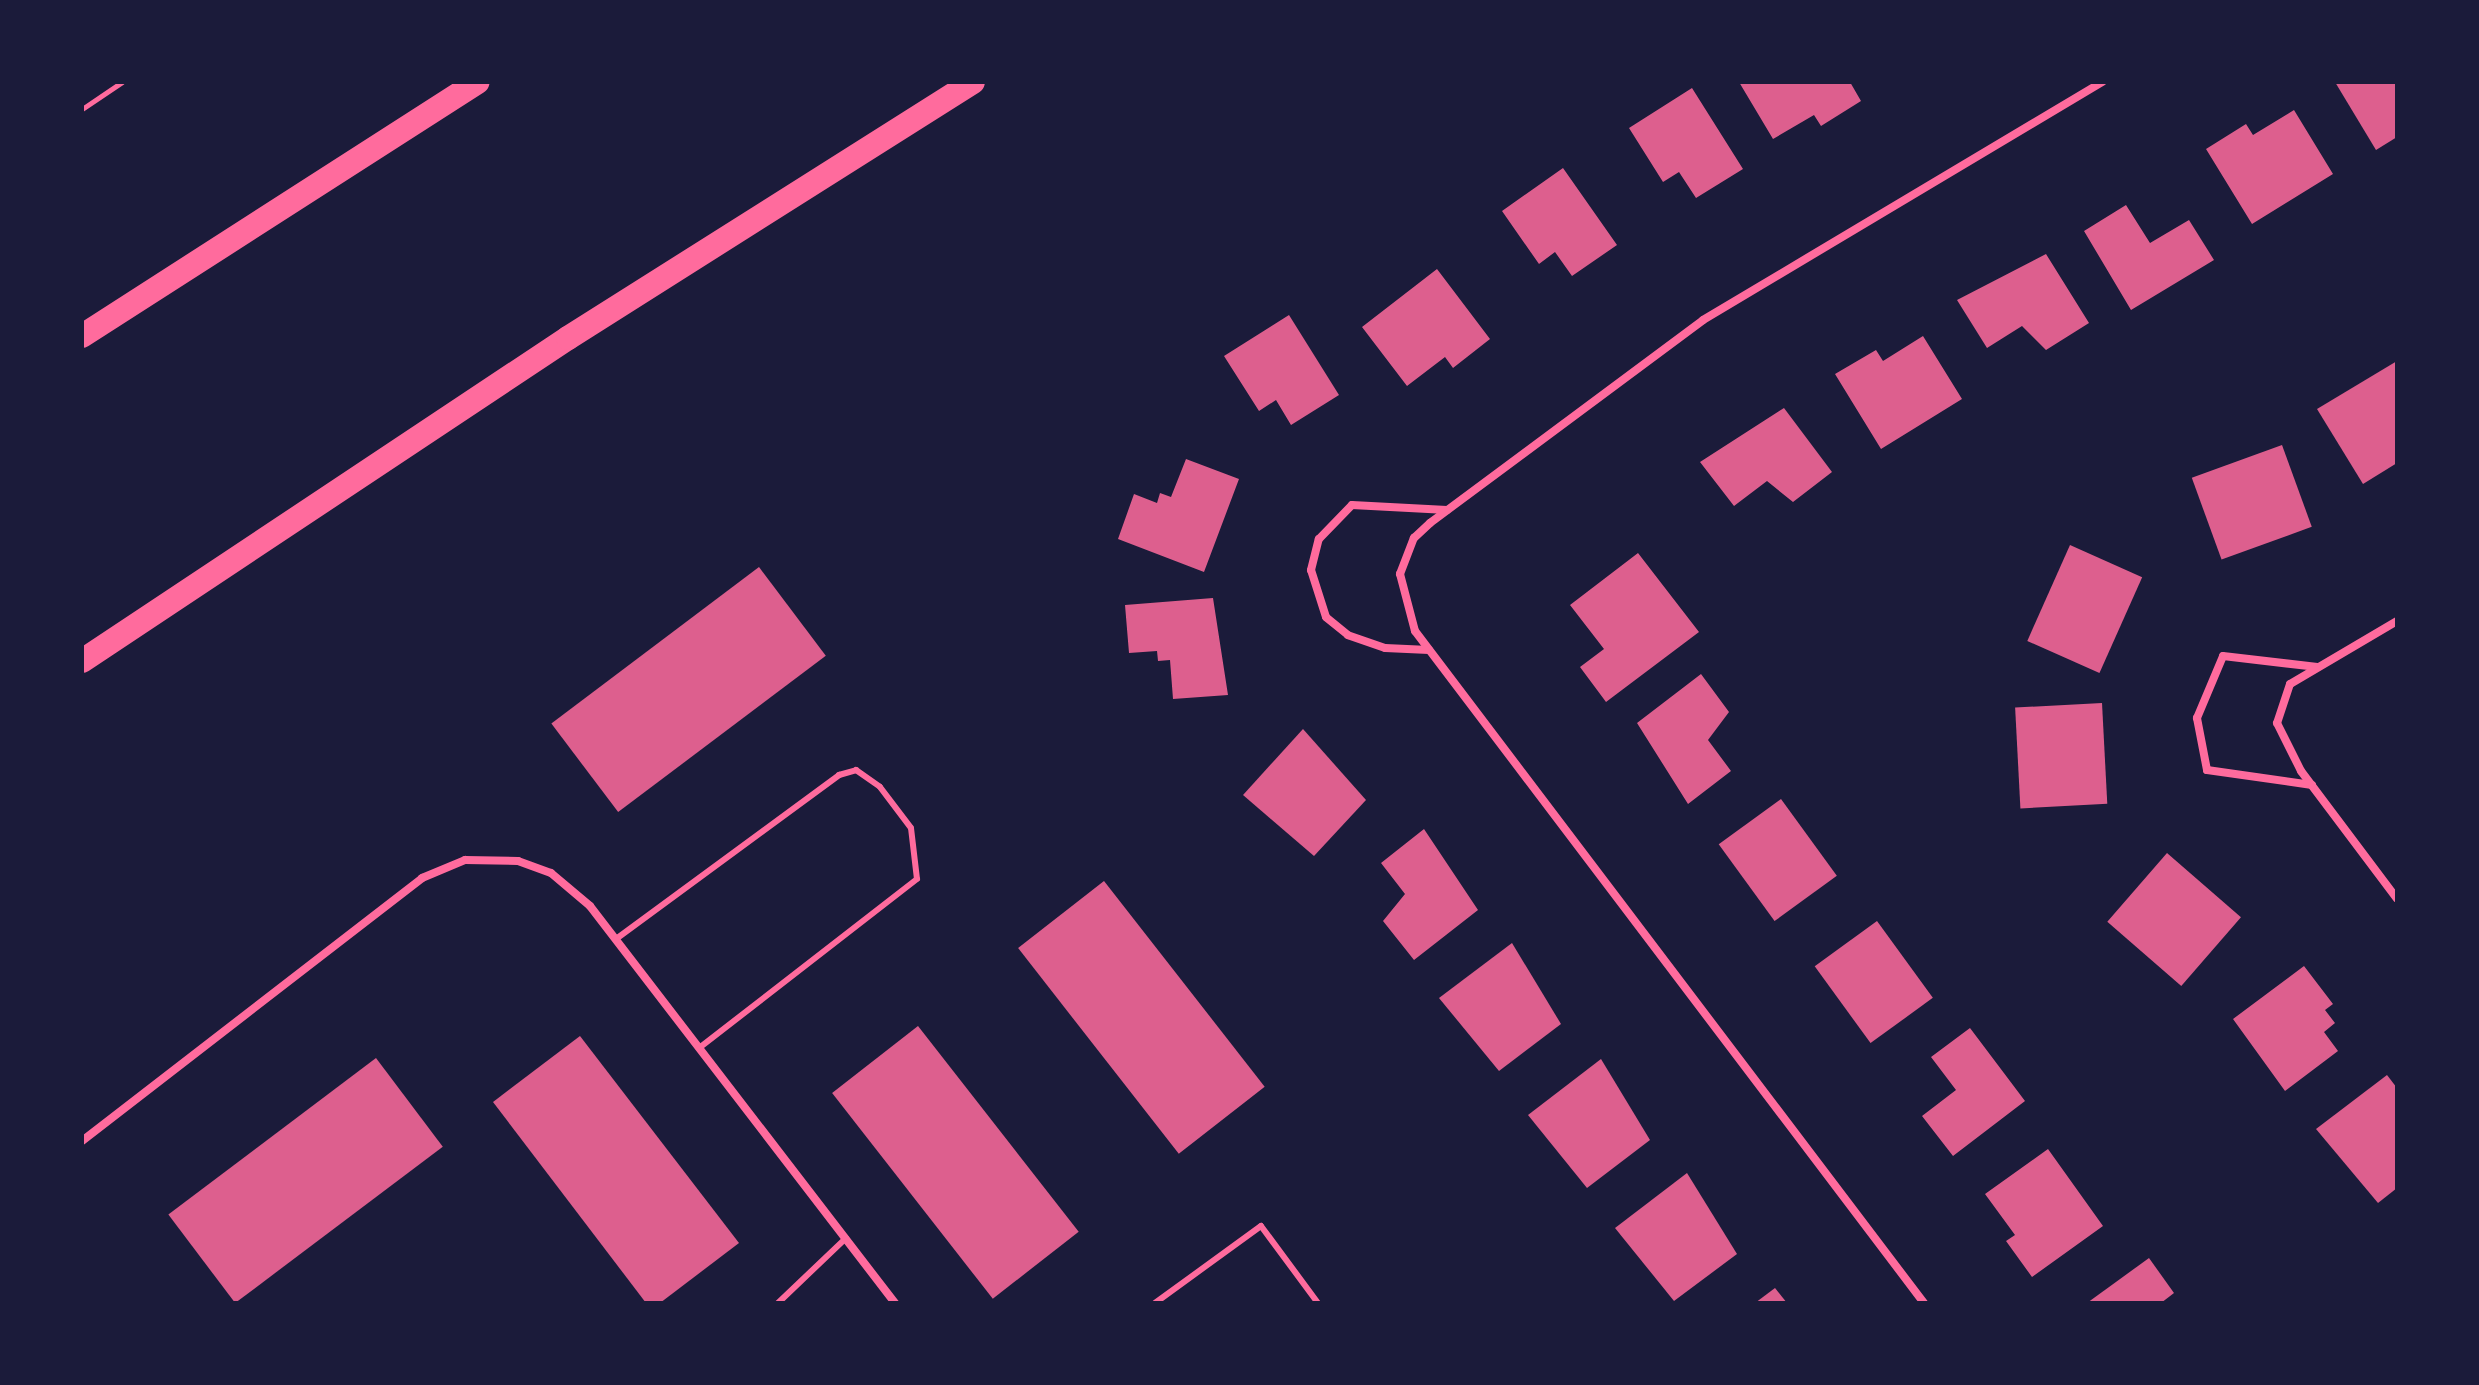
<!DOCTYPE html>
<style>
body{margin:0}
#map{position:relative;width:2479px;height:1385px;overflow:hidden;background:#1b1b3a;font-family:"Public Sans",sans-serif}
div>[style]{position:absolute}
.building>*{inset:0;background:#dd5f8e;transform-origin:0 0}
.path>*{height:5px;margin:-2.5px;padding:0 2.5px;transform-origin:2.5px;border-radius:2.5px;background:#ff6b9d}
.service>*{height:6px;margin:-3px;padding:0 3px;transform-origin:3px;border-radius:3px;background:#ff6b9d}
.minor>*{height:8px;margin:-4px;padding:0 4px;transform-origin:4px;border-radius:4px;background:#ff6b9d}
.motorway>*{height:24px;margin:-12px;padding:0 12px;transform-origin:12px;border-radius:12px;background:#ff6b9d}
span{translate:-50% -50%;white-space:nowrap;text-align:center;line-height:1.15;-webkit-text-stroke:7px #1b1b3a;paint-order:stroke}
.frame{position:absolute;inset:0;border:84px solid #1b1b3a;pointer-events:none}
</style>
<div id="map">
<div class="building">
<i style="clip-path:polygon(1739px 82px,1850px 82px,1861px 101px,1821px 126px,1814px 115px,1773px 139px)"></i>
<i style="clip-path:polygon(2335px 82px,2397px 82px,2397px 137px,2376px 150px)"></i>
<i style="clip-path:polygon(1692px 88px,1743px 169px,1696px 198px,1679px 172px,1663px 182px,1629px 128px)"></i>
<i style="clip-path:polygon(2294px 110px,2333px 174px,2252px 224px,2206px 149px,2246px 124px,2253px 135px)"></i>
<i style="clip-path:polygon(1563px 168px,1617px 245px,1572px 276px,1555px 252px,1539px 264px,1502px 211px)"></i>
<i style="clip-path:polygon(2126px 205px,2150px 243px,2189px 220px,2214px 260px,2131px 310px,2084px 231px)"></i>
<i style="clip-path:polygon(2046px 254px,2089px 323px,2046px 350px,2022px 326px,1987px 348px,1957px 300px)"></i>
<i style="clip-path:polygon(1437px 269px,1490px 339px,1453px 368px,1445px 357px,1407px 386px,1362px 327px)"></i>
<i style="clip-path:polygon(1289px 315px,1339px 395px,1291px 425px,1276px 400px,1259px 411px,1224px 356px)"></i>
<i style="clip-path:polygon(1923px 336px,1962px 399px,1881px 449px,1835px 374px,1876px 350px,1883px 361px)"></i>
<i style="clip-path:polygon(2397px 361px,2397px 463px,2363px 484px,2317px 409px)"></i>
<i style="clip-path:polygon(1784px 408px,1832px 472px,1793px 502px,1767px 481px,1734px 506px,1700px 462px)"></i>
<i style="left:2282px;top:445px;width:87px;height:96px;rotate:70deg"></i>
<i style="clip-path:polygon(1186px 459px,1239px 479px,1204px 572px,1118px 539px,1134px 494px,1157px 503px,1160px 493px,1171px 497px)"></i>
<i style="left:2070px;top:545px;width:79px;height:105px;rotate:24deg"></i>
<i style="clip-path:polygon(1638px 553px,1699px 632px,1606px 702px,1580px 667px,1604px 649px,1570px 605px)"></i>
<i style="left:759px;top:567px;width:111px;height:260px;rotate:53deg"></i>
<i style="clip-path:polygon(1213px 598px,1228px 695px,1173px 699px,1170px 660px,1158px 661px,1157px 651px,1129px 653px,1125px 605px)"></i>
<i style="clip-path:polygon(1701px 674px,1729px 712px,1708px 740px,1731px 771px,1688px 804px,1637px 723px)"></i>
<i style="left:2102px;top:703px;width:101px;height:87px;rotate:87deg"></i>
<i style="clip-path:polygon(1303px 729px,1366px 800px,1314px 856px,1243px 795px)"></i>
<i style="left:1781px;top:799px;width:95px;height:77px;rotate:54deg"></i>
<i style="clip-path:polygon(1424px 829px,1478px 910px,1414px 960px,1383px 921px,1405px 894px,1381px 863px)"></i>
<i style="left:2167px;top:853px;width:98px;height:91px;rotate:41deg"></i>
<i style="left:1104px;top:881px;width:261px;height:109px;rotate:52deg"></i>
<i style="left:1877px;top:921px;width:95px;height:77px;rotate:54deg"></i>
<i style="clip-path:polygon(1512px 943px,1561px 1024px,1499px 1071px,1439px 998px)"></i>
<i style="clip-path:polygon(2304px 966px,2333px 1004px,2325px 1010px,2335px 1023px,2324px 1032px,2338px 1051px,2285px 1091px,2233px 1019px)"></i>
<i style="left:918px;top:1026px;width:261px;height:109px;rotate:52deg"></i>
<i style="clip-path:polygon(1970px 1028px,2025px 1101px,1953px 1156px,1922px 1116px,1956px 1090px,1931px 1057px)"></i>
<i style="clip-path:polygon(580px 1036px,739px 1243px,660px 1303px,646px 1303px,493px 1102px)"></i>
<i style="left:376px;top:1058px;width:111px;height:260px;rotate:53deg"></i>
<i style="clip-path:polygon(1601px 1059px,1650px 1140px,1587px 1188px,1528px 1115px)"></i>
<i style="clip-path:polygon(2387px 1075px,2397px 1088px,2397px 1188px,2378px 1203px,2316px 1129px)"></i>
<i style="clip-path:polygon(2048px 1149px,2103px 1226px,2032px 1277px,2006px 1241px,2015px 1235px,1985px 1194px)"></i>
<i style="clip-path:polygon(1687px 1173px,1737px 1254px,1674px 1301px,1615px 1228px)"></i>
<i style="clip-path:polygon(2149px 1258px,2174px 1293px,2161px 1303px,2087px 1303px)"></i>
<i style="clip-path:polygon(1775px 1288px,1787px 1303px,1755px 1303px)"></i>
</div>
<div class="path">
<i style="left:82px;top:109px;width:48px;rotate:-34deg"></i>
</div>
<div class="service">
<i style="left:616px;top:939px;width:277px;rotate:-36.3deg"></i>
<i style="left:839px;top:775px;width:18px;rotate:-16deg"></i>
<i style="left:856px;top:770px;width:29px;rotate:35deg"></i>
<i style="left:880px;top:787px;width:51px;rotate:52.9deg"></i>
<i style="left:911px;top:828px;width:51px;rotate:83.3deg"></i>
<i style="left:917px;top:879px;width:276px;rotate:142.2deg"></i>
<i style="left:778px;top:1303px;width:94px;rotate:-43.7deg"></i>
<i style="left:1155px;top:1303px;width:131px;rotate:-36deg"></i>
<i style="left:1261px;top:1226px;width:96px;rotate:53.5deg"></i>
</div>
<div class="minor">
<i style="left:2397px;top:621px;width:124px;rotate:149.5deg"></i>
<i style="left:2290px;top:684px;width:41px;rotate:108.4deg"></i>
<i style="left:2277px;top:723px;width:54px;rotate:63.4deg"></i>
<i style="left:2301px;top:771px;width:160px;rotate:53.1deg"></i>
<i style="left:1429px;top:650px;width:44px;rotate:-177.4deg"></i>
<i style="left:1385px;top:648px;width:39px;rotate:-161deg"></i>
<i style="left:1348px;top:635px;width:28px;rotate:-141deg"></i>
<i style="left:1326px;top:617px;width:49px;rotate:-107.7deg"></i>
<i style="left:1311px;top:570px;width:32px;rotate:-76deg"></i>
<i style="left:1319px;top:539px;width:47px;rotate:-45.9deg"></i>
<i style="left:1352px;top:505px;width:95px;rotate:3deg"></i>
<i style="left:2312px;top:785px;width:106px;rotate:-171.9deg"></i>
<i style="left:2207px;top:770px;width:53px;rotate:-100.9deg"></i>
<i style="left:2197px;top:718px;width:67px;rotate:-67.2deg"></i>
<i style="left:2223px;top:656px;width:95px;rotate:6.7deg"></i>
<i style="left:82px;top:1141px;width:430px;rotate:-37.7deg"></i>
<i style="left:422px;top:878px;width:47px;rotate:-22.7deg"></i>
<i style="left:465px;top:860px;width:53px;rotate:1.1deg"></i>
<i style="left:518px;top:861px;width:35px;rotate:20deg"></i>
<i style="left:551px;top:873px;width:51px;rotate:40.2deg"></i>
<i style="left:590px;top:906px;width:501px;rotate:52.47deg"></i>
<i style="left:1924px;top:1303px;width:843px;rotate:-127.14deg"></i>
<i style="left:1415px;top:631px;width:59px;rotate:-104.7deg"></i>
<i style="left:1400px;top:574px;width:39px;rotate:-69deg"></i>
<i style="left:1414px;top:538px;width:22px;rotate:-43deg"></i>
<i style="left:1430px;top:523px;width:340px;rotate:-36.6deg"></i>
<i style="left:1703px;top:320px;width:465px;rotate:-30.8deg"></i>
</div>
<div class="motorway">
<i style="left:82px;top:336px;width:470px;rotate:-32.7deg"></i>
<i style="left:82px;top:661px;width:584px;rotate:-33.61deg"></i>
<i style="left:568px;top:338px;width:479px;rotate:-32.3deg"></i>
</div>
<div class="frame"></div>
</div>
